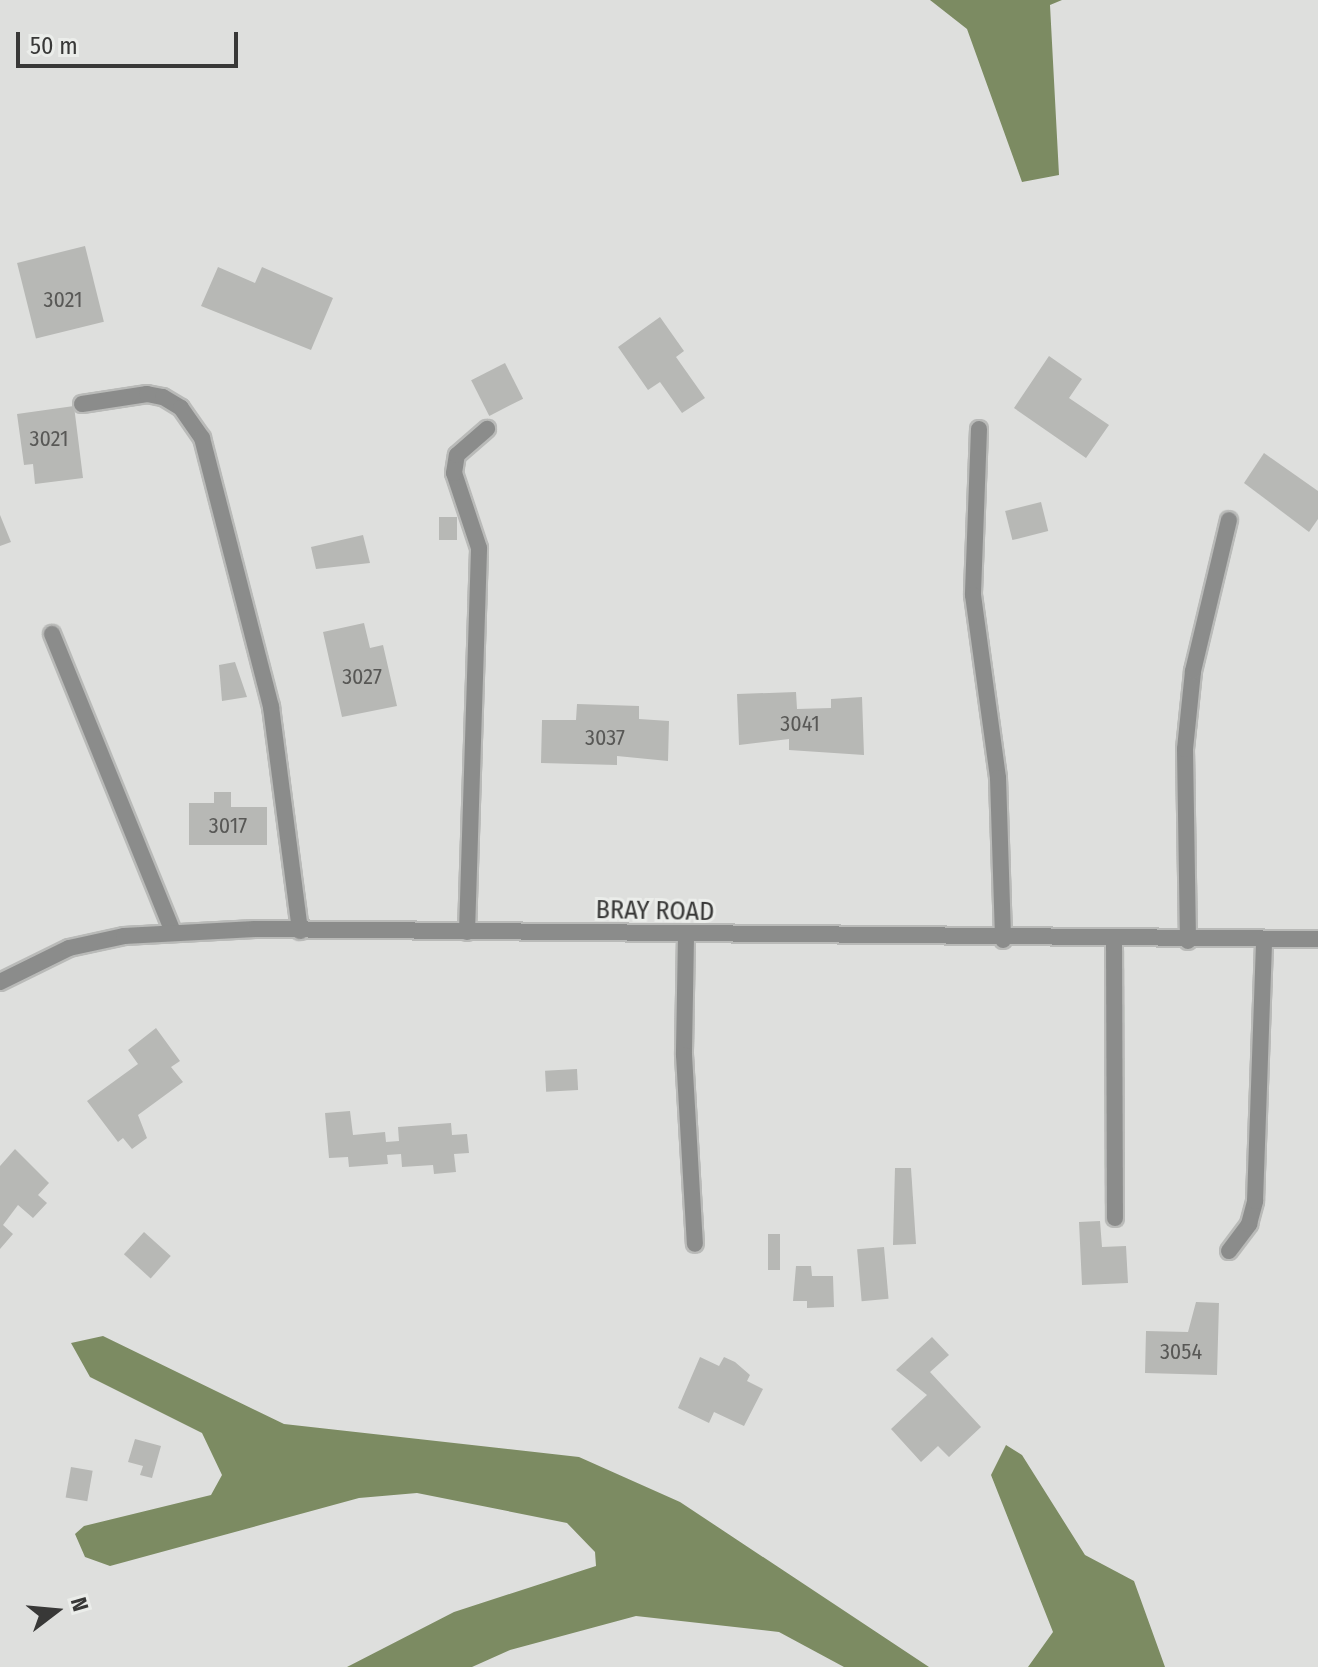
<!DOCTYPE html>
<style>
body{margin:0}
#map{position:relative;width:1318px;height:1667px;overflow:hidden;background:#dedfdd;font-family:"Fira Sans Condensed",sans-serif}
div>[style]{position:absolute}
.water>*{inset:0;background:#7c8b62}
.building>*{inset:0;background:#b7b8b5;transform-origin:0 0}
.roads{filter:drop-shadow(2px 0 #b9bab8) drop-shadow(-2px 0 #b9bab8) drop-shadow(0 2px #b9bab8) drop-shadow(0 -2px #b9bab8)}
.lane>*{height:16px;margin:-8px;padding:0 8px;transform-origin:8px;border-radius:8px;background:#8b8c8b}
.street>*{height:16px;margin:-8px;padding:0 8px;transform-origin:8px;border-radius:8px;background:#8b8c8b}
span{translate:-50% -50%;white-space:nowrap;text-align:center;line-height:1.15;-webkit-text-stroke:6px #ebedea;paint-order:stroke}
.number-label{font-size:22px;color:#585856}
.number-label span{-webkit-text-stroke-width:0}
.street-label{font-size:26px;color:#383837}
.north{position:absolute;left:16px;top:1571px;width:80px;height:80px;-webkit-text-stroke:6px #ebedea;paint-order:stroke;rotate:74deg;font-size:22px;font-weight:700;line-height:32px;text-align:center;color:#383837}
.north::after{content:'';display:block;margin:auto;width:28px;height:36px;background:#383837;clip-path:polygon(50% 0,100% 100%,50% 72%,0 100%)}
.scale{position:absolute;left:16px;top:32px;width:222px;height:36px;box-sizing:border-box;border:4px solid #383837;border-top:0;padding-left:10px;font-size:24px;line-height:28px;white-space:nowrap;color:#383837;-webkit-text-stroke:6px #ebedea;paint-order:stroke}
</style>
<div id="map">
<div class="water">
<i style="clip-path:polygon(930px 0,1062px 0,1050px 5px,1059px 175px,1022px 182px,967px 29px)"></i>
<i style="clip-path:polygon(103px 1336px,284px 1424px,579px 1457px,680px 1502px,929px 1667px,844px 1667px,779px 1632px,636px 1616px,510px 1650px,472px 1667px,347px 1667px,454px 1612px,596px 1566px,595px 1552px,567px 1523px,417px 1493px,359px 1498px,110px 1566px,85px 1557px,75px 1534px,84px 1526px,211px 1495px,222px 1475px,202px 1433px,90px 1377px,71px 1343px)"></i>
<i style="clip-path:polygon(1006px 1445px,1022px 1455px,1085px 1555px,1134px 1581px,1165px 1667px,1028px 1667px,1053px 1632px,991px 1475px)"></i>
</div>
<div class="building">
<i style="left:85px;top:246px;width:78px;height:70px;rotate:76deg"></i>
<i style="clip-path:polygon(218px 267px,255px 283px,262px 267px,333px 298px,311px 350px,201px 306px)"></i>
<i style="clip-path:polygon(660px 317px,684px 351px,676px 357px,705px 398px,682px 413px,660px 382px,648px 390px,618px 347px)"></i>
<i style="clip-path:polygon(1049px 356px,1082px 379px,1069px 398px,1109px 425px,1086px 458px,1014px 408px)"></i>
<i style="left:505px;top:363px;width:40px;height:38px;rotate:63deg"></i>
<i style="clip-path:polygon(74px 406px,83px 478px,35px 484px,33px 464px,24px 465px,17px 414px)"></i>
<i style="clip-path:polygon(1264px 453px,1318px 491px,1318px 519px,1309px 532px,1244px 483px)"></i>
<i style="left:1041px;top:502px;width:30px;height:37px;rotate:76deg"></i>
<i style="clip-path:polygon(0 515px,11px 542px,0 546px)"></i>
<i style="left:439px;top:517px;width:18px;height:23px"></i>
<i style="clip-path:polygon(363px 535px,370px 563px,316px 569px,311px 547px)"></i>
<i style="clip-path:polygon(364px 623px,370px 648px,383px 645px,397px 706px,342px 717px,323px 632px)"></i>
<i style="clip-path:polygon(235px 662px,247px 697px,222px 701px,219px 665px)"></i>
<i style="clip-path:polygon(796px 692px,797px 709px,831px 708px,831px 699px,862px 697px,864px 755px,789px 750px,789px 739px,739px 745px,737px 694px)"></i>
<i style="clip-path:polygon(577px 704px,639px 706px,639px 719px,669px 721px,668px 761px,617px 756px,617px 765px,541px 763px,542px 720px,576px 720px)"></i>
<i style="clip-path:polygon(214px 792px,231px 792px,231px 807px,267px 807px,267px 845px,189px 845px,189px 803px,214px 803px)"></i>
<i style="clip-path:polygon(156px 1028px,180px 1061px,171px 1067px,183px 1082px,138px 1115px,147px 1138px,132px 1149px,123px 1138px,118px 1142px,87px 1101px,138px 1064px,128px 1050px)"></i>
<i style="left:577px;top:1069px;width:21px;height:32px;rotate:87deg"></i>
<i style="clip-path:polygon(350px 1111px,353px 1135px,385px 1132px,386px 1142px,399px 1141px,398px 1127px,451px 1123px,452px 1135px,467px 1134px,469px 1153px,454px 1154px,456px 1172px,434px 1174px,433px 1165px,402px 1167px,401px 1154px,387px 1155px,388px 1164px,349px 1167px,348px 1157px,329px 1158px,325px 1113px)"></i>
<i style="clip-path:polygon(15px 1149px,49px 1183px,38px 1195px,47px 1203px,33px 1218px,18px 1205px,3px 1225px,13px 1234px,0 1249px,0 1166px)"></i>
<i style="clip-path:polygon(895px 1168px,911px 1168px,916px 1244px,893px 1245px)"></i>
<i style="clip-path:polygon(1100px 1221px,1102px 1247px,1126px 1246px,1128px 1283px,1082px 1285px,1079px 1222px)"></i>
<i style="left:144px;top:1232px;width:36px;height:30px;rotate:42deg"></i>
<i style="left:768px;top:1234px;width:12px;height:36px"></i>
<i style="left:884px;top:1247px;width:52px;height:27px;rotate:85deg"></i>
<i style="clip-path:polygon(796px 1266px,811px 1266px,812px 1276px,833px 1276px,834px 1307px,807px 1308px,807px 1301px,793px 1301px)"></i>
<i style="clip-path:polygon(1196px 1302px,1219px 1303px,1217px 1375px,1145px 1373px,1146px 1331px,1188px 1332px)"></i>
<i style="clip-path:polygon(932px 1337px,949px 1355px,930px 1372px,981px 1427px,949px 1457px,938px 1446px,921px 1462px,891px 1429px,927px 1395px,896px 1370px)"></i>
<i style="clip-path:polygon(700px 1357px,719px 1366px,724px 1357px,735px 1362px,750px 1375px,747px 1381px,763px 1389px,744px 1426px,714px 1412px,709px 1423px,678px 1408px)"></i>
<i style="clip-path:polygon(135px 1439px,161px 1446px,152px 1478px,140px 1475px,143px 1466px,128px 1462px)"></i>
<i style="left:71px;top:1467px;width:22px;height:31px;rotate:10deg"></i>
</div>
<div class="roads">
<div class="lane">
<i style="left:82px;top:404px;width:66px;rotate:-8.7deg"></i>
<i style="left:147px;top:394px;width:16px;rotate:11deg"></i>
<i style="left:163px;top:397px;width:21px;rotate:31deg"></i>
<i style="left:181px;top:408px;width:37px;rotate:55deg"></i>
<i style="left:202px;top:438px;width:278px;rotate:75.6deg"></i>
<i style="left:271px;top:707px;width:226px;rotate:82.6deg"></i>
<i style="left:979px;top:429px;width:166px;rotate:92.1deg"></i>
<i style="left:973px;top:595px;width:185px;rotate:82.2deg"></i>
<i style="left:998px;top:778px;width:162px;rotate:88.2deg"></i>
<i style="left:52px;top:634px;width:322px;rotate:67.9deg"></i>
<i style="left:467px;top:932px;width:384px;rotate:-88.2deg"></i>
<i style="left:479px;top:548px;width:79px;rotate:-108.4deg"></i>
<i style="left:454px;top:473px;width:18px;rotate:-81deg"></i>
<i style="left:457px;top:455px;width:40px;rotate:-41deg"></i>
<i style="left:686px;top:936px;width:119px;rotate:91deg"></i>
<i style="left:684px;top:1055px;width:189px;rotate:86.7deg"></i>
<i style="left:1114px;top:940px;width:278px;rotate:89.8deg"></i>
<i style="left:1188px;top:941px;width:192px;rotate:-90.9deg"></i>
<i style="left:1185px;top:749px;width:78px;rotate:-84.1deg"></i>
<i style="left:1193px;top:671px;width:155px;rotate:-76.6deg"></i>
<i style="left:1229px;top:1251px;width:34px;rotate:-53deg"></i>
<i style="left:1249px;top:1224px;width:24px;rotate:-75deg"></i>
<i style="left:1255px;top:1201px;width:261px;rotate:-88deg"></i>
</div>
<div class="street">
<i style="left:0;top:982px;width:77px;rotate:-26.2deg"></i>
<i style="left:69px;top:948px;width:56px;rotate:-12.3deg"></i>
<i style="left:124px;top:936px;width:131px;rotate:-3.1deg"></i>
<i style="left:255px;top:929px;width:1063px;rotate:0.54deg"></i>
</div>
</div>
<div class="number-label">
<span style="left:63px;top:300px">3021</span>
<span style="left:49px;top:439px">3021</span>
<span style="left:362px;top:677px">3027</span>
<span style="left:800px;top:724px">3041</span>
<span style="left:605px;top:738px">3037</span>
<span style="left:228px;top:826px">3017</span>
<span style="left:1181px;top:1352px">3054</span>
</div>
<div class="street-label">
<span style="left:655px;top:911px;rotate:1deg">BRAY ROAD</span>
</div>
<div class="north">N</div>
<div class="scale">50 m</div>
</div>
